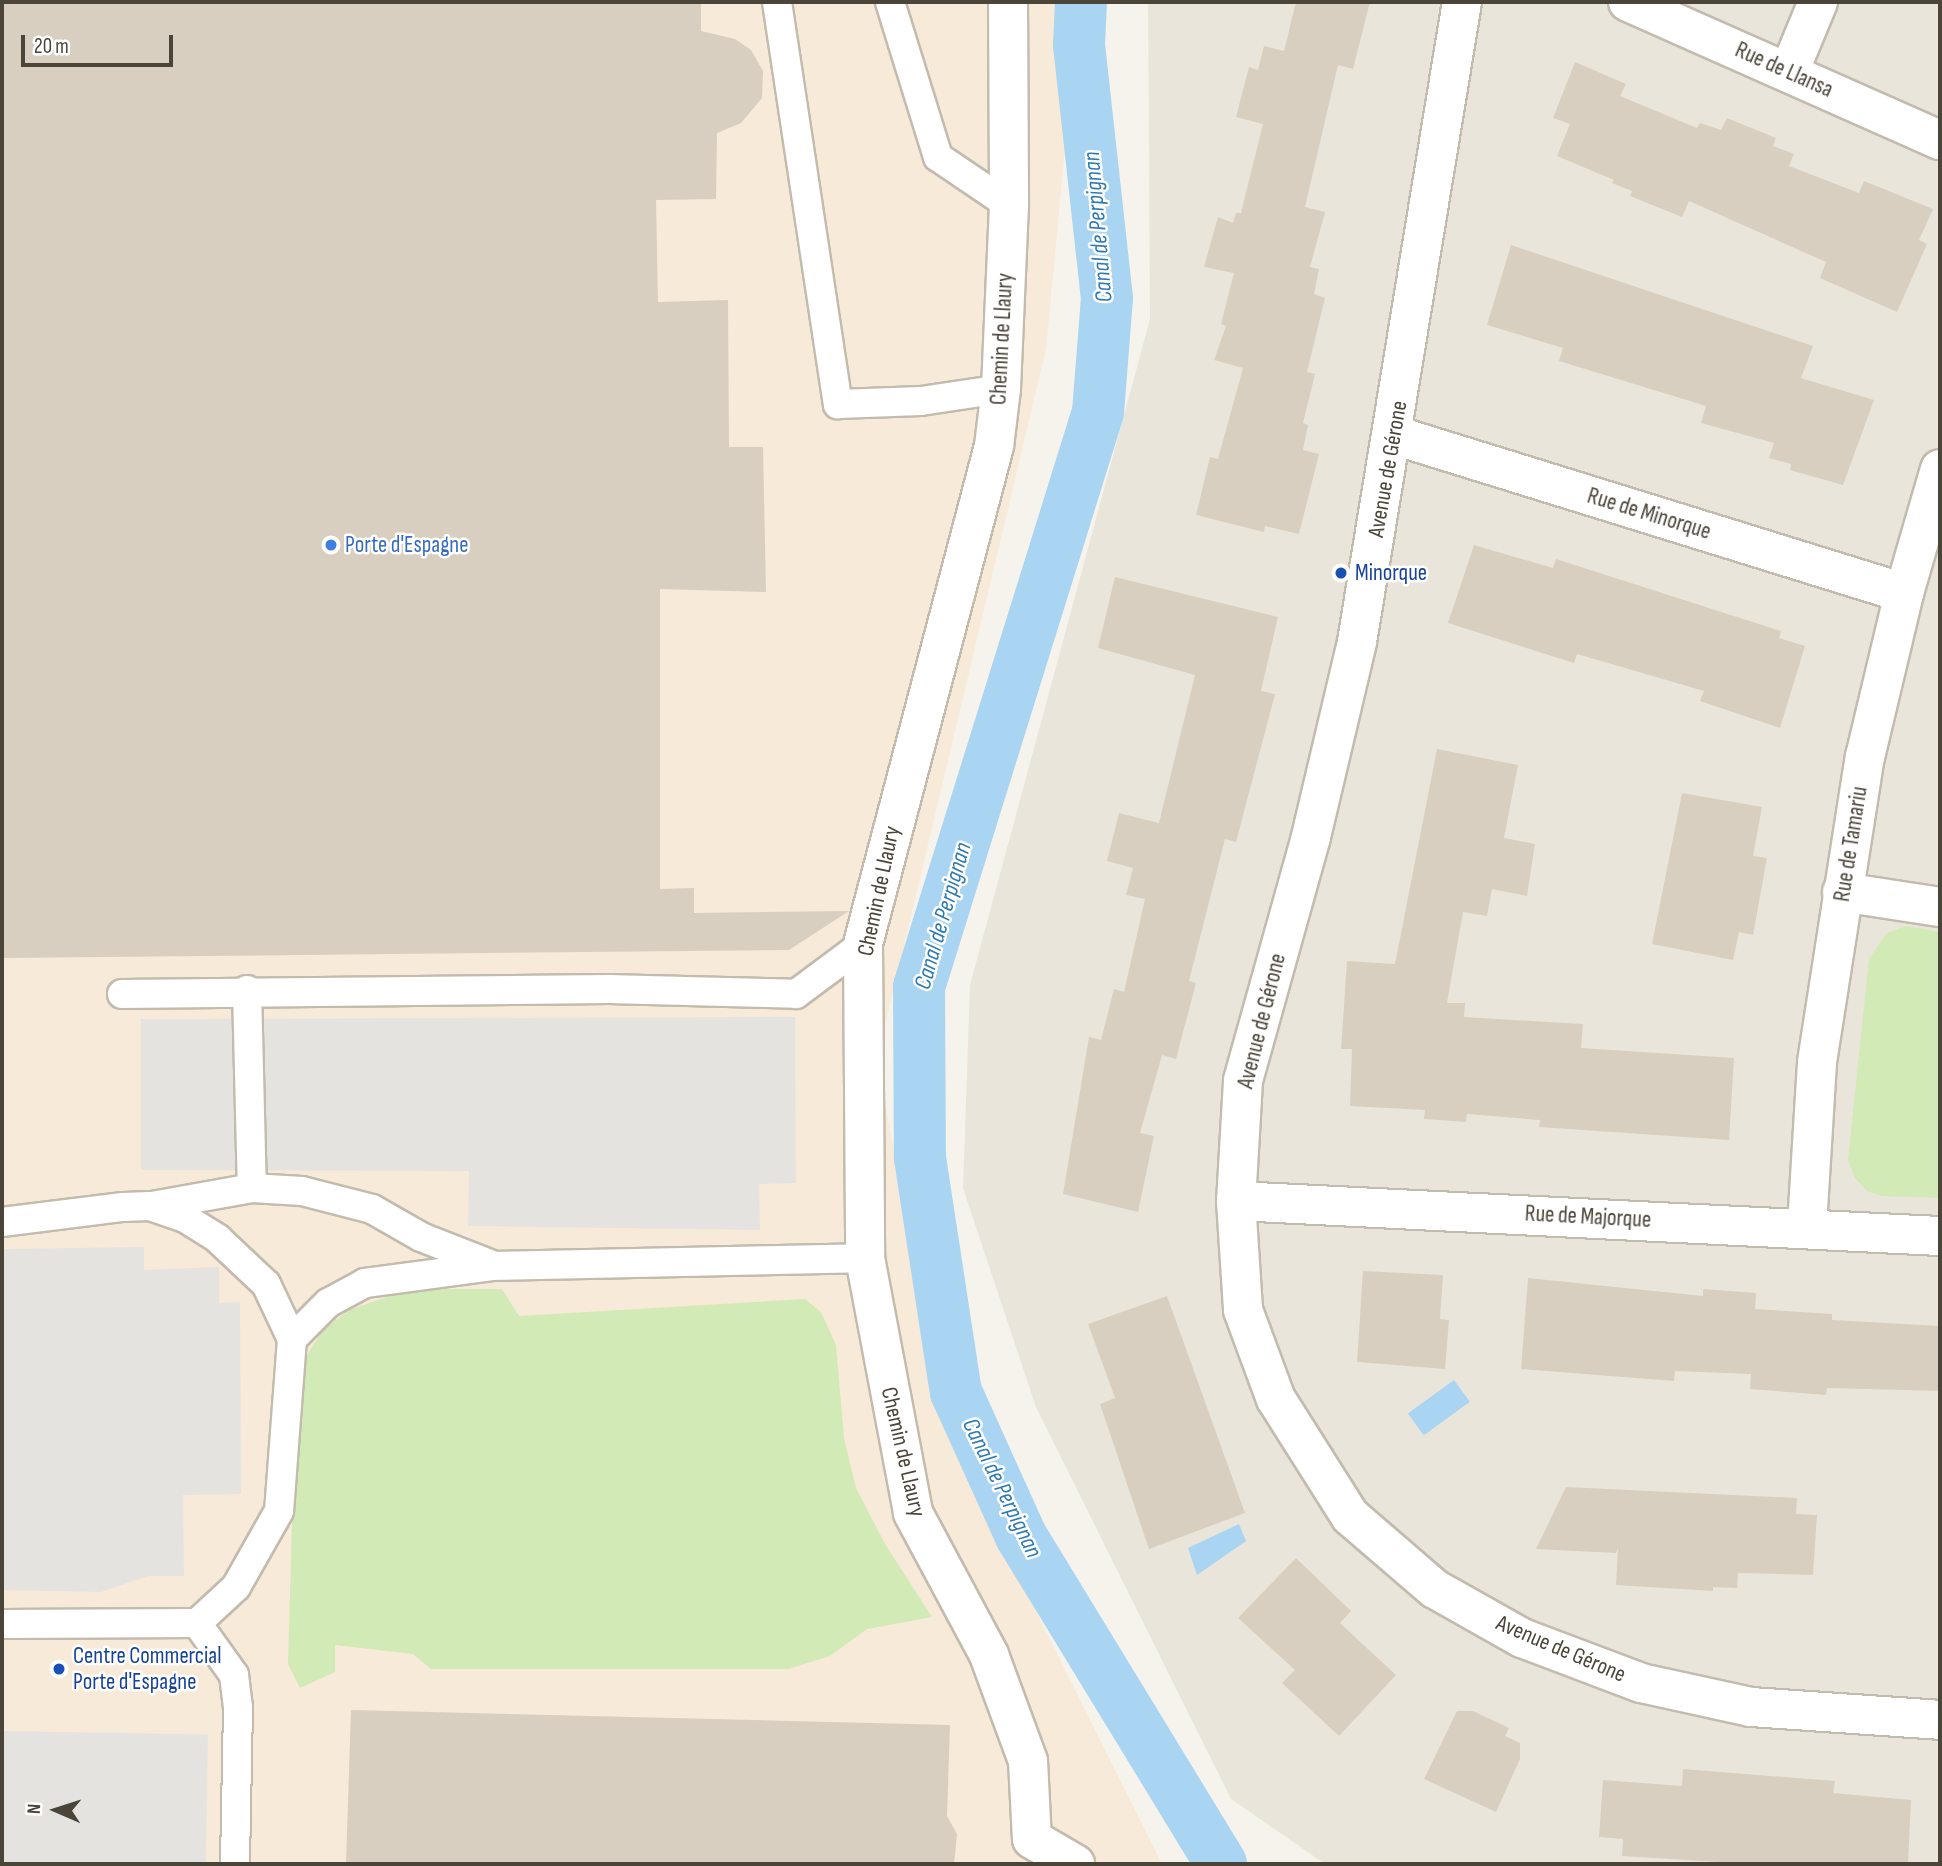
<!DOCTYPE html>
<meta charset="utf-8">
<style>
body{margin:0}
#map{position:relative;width:1942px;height:1866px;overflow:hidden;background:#f6f3ec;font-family:"Sofia Sans Condensed",sans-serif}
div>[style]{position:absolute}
.residential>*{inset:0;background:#eae5da}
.commercial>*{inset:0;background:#f7ead8}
.green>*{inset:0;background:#d2eab5}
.parking>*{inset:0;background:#e5e3e0;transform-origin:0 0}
.water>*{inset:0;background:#a9d4f2;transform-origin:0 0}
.canal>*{height:52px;margin:-26px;padding:0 26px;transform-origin:26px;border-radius:26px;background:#a9d4f2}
.building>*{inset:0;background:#d8cfc1}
.roads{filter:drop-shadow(2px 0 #c2bbae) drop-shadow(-2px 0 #c2bbae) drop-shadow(0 2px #c2bbae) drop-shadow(0 -2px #c2bbae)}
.lane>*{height:28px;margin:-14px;padding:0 14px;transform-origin:14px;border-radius:14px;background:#fff}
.street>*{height:38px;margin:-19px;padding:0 19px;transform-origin:19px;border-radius:19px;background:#fff}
.dots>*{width:19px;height:19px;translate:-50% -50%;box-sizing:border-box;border:4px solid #fff;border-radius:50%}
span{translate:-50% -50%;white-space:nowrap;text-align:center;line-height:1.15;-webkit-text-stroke:5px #fff;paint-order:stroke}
.street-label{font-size:23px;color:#4b4439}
.shop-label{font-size:23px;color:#366cbe}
.left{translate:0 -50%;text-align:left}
.transit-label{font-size:23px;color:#164399}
.water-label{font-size:24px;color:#2e7ab2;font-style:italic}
.frame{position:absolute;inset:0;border:4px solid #4b4439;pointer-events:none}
.north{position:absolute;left:21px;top:1775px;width:70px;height:70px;-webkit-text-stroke:5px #fff;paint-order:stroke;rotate:273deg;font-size:19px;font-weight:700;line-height:28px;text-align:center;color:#4b4439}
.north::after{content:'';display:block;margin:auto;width:24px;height:32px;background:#4b4439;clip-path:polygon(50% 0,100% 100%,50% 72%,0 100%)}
.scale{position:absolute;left:21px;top:35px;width:152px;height:32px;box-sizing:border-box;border:4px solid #4b4439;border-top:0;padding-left:9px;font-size:21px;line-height:24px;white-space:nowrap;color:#4b4439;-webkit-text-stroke:5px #fff;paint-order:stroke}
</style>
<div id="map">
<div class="residential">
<i style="clip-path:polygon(1148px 2px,1940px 2px,1940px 1864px,1325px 1864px,1231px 1799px,1036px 1407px,963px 1188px,970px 985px,1150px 319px)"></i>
</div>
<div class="commercial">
<i style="clip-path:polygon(2px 2px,1079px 2px,1046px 349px,877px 1059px,945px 1429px,1162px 1864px,2px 1864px)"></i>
</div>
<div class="green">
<i style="clip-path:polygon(1905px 926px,1940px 932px,1940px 1198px,1881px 1196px,1867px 1191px,1855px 1178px,1848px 1160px,1869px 959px,1886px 934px)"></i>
<i style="clip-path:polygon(410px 1289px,502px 1289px,519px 1316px,805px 1299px,821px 1312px,836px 1345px,844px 1438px,856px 1488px,885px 1544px,932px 1617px,867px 1629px,830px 1656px,789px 1669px,431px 1669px,413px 1654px,335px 1645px,335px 1672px,300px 1688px,288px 1664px,296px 1384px,303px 1361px,323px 1330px,349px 1310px)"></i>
</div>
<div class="parking">
<i style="clip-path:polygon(795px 1017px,796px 1183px,759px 1184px,760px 1230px,468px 1226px,469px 1171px,141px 1170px,141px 1019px)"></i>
<i style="clip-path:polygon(144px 1247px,144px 1270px,219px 1267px,219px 1303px,240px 1302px,241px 1494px,183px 1495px,184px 1576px,148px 1576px,101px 1592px,2px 1590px,2px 1249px)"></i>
<i style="left:2px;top:1731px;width:206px;height:133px;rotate:1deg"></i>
</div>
<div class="water">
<i style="left:1454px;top:1380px;width:27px;height:57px;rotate:54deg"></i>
<i style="clip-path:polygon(1239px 1524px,1246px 1541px,1197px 1575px,1188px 1548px)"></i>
</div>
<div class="canal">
<i style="left:1081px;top:2px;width:43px;rotate:92.7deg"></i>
<i style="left:1079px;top:45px;width:255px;rotate:83.7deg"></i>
<i style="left:1107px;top:298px;width:114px;rotate:94.5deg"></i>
<i style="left:1098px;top:412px;width:602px;rotate:107.29deg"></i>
<i style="left:919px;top:987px;width:171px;rotate:89.7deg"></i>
<i style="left:920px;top:1158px;width:237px;rotate:81.3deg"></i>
<i style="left:956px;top:1392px;width:158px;rotate:65.7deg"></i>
<i style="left:1021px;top:1536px;width:384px;rotate:58.6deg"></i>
</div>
<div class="building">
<i style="clip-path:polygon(2px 2px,701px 2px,701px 31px,735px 39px,751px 50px,763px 71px,762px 98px,741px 123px,717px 133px,716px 199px,656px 200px,658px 302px,728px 300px,729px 447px,763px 447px,766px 592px,660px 589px,660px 889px,694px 888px,694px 913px,849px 911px,789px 950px,2px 958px)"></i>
<i style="clip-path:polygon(1296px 2px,1370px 2px,1353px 69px,1338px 65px,1305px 207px,1325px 212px,1310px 267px,1319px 269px,1314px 294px,1325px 298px,1307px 372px,1315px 374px,1303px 423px,1308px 425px,1303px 450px,1319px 454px,1299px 534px,1265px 526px,1264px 532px,1196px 515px,1210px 457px,1218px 459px,1243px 368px,1214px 360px,1226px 326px,1221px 324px,1234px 273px,1204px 267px,1218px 217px,1233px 223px,1236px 213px,1241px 213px,1263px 124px,1236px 117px,1249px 67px,1258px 70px,1264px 46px,1284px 51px)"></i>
<i style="clip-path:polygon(1575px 62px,1626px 84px,1620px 96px,1697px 128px,1700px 123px,1721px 130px,1727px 118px,1776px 138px,1773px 146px,1794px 154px,1789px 166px,1859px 193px,1864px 181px,1933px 209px,1919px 240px,1927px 244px,1897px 312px,1820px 278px,1826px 262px,1689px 201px,1682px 217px,1630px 196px,1632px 191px,1612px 183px,1614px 180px,1557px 156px,1570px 124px,1553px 118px)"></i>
<i style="clip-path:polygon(1511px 245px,1813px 346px,1801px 378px,1874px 400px,1843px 485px,1790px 470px,1791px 464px,1769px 458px,1774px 443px,1701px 423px,1706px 406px,1559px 361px,1563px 348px,1487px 325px)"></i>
<i style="clip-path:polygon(1474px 545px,1553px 568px,1556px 559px,1781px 631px,1779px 638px,1805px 646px,1780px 728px,1700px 701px,1704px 691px,1577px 654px,1574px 663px,1448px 623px)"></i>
<i style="clip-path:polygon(1115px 577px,1278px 617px,1261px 691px,1275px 694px,1236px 842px,1225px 839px,1189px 981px,1196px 983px,1176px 1059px,1162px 1055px,1140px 1133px,1154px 1136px,1138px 1212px,1063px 1194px,1089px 1037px,1101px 1040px,1114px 989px,1124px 992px,1145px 899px,1126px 895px,1133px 868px,1107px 861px,1119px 813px,1159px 823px,1195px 675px,1098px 648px)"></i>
<i style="clip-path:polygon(1437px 749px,1518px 765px,1504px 838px,1535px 844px,1527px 896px,1492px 889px,1487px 916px,1463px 912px,1447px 1003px,1465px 1003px,1464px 1017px,1583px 1024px,1581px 1048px,1734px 1058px,1729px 1140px,1539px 1127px,1540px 1120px,1467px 1114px,1466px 1122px,1424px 1119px,1425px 1110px,1350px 1106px,1352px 1049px,1341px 1049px,1347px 961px,1395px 964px)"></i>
<i style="clip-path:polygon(1682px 793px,1762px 807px,1753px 856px,1767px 858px,1753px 935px,1739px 932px,1733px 960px,1652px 944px)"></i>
<i style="clip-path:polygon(1363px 1271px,1443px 1275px,1440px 1319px,1449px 1320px,1445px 1369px,1357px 1362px)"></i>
<i style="clip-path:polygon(1528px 1278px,1703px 1296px,1703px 1289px,1756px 1293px,1755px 1309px,1832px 1314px,1832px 1320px,1940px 1326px,1940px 1391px,1827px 1388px,1826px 1395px,1750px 1389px,1751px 1374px,1675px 1371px,1674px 1381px,1521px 1369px)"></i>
<i style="clip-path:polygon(1167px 1296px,1245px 1513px,1149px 1549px,1100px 1404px,1115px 1398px,1088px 1324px)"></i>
<i style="clip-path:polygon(1566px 1487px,1797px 1498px,1796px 1514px,1817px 1515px,1813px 1575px,1738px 1573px,1737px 1588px,1713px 1587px,1713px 1591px,1616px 1585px,1618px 1548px,1616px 1553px,1536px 1549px)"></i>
<i style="clip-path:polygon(1296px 1558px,1351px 1611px,1340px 1623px,1396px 1675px,1339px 1736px,1282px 1683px,1295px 1670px,1238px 1618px)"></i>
<i style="clip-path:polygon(351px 1710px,950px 1725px,947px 1816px,957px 1834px,954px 1864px,346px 1864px)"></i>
<i style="clip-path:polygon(1457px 1711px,1473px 1711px,1509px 1728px,1505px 1736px,1520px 1743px,1520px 1759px,1496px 1812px,1424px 1779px)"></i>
<i style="clip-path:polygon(1683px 1769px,1835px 1781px,1833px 1793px,1911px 1800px,1908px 1864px,1750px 1864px,1622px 1856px,1623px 1839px,1599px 1837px,1603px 1780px,1682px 1786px)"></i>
</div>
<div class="roads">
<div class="lane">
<i style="left:777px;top:2px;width:407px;rotate:81.4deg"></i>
<i style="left:838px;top:404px;width:83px;rotate:-2.1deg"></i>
<i style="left:921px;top:401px;width:81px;rotate:-8.5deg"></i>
<i style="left:890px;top:2px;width:162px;rotate:72.8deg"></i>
<i style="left:938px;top:157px;width:86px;rotate:34.1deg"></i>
<i style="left:247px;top:990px;width:198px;rotate:88.6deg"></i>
<i style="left:122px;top:994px;width:488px;rotate:-0.6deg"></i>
<i style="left:610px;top:989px;width:186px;rotate:1.5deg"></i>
<i style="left:796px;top:994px;width:84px;rotate:-36.7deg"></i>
<i style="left:152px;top:1206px;width:102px;rotate:-10.2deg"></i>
<i style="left:252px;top:1188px;width:50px;rotate:3.4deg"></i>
<i style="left:302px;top:1191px;width:72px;rotate:14.4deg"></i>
<i style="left:372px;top:1209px;width:56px;rotate:29.7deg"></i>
<i style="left:421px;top:1237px;width:74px;rotate:21.4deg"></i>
<i style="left:2px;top:1222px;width:122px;rotate:-7.1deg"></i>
<i style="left:123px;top:1207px;width:27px;rotate:-2deg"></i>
<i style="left:150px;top:1206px;width:37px;rotate:19deg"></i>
<i style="left:185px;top:1218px;width:39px;rotate:32deg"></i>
<i style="left:218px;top:1239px;width:66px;rotate:43.2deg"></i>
<i style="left:266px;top:1284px;width:61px;rotate:64.7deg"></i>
<i style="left:292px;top:1339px;width:172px;rotate:94.3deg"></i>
<i style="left:279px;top:1511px;width:87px;rotate:119.5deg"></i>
<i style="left:236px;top:1587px;width:53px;rotate:137.3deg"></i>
<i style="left:197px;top:1623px;width:195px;rotate:179.7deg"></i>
<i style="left:292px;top:1339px;width:51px;rotate:-45deg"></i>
<i style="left:328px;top:1303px;width:42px;rotate:-28.4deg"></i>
<i style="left:365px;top:1283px;width:128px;rotate:-7.6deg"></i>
<i style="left:492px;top:1266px;width:373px;rotate:-1.2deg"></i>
<i style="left:197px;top:1623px;width:64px;rotate:54.6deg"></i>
<i style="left:234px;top:1675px;width:32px;rotate:83deg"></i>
<i style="left:238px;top:1707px;width:157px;rotate:91.1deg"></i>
</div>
<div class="street">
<i style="left:1008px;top:2px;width:203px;rotate:89.7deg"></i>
<i style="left:1009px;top:205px;width:184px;rotate:92.5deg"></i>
<i style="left:1001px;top:389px;width:57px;rotate:97deg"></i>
<i style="left:994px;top:446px;width:515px;rotate:104.74deg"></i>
<i style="left:863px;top:944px;width:314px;rotate:89.6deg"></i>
<i style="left:865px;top:1258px;width:259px;rotate:79.3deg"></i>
<i style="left:913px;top:1513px;width:161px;rotate:61.8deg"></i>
<i style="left:989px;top:1655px;width:113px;rotate:69.8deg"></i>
<i style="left:1028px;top:1761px;width:78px;rotate:87.1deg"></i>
<i style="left:1032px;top:1839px;width:50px;rotate:30.2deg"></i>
<i style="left:1462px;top:2px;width:649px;rotate:99.32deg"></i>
<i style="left:1357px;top:642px;width:200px;rotate:103.3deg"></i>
<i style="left:1311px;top:837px;width:253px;rotate:105.6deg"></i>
<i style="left:1243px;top:1081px;width:120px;rotate:93.3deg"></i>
<i style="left:1236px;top:1201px;width:109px;rotate:86.3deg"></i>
<i style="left:1243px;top:1310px;width:95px;rotate:69.7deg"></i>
<i style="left:1276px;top:1399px;width:138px;rotate:57.7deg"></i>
<i style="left:1350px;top:1516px;width:112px;rotate:40.7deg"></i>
<i style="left:1435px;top:1589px;width:100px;rotate:29.4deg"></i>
<i style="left:1522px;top:1638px;width:127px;rotate:20.7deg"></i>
<i style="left:1641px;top:1683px;width:113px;rotate:12.3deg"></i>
<i style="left:1751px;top:1707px;width:189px;rotate:3.9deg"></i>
<i style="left:1628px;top:2px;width:341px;rotate:23.9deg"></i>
<i style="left:1789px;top:72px;width:76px;rotate:-67.5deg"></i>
<i style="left:1394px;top:435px;width:534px;rotate:17.21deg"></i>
<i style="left:1842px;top:892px;width:99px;rotate:8.7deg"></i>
<i style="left:1236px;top:1201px;width:705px;rotate:2.85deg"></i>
<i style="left:1807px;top:1226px;width:164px;rotate:-86.5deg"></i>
<i style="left:1817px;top:1062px;width:309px;rotate:-81.1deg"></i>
<i style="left:1865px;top:757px;width:169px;rotate:-76.6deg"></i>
<i style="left:1904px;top:593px;width:129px;rotate:-73.8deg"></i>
</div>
</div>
<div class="dots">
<i style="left:331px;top:545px;background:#3f7fe0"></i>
<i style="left:1341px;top:573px;background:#1a4fb4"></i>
<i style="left:59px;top:1669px;background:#1a4fb4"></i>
</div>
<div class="street-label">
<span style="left:1784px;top:70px;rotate:24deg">Rue de Llansa</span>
<span style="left:1002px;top:339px;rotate:-87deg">Chemin de Llaury</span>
<span style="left:1388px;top:469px;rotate:-80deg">Avenue de Gérone</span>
<span style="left:1649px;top:514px;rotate:17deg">Rue de Minorque</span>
<span style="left:1851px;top:844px;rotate:-81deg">Rue de Tamariu</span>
<span style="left:879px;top:891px;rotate:-78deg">Chemin de Llaury</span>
<span style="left:1262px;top:1021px;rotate:-76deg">Avenue de Gérone</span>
<span style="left:1588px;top:1217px;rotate:3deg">Rue de Majorque</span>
<span style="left:903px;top:1452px;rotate:77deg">Chemin de Llaury</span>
<span style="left:1561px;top:1649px;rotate:23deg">Avenue de Gérone</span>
</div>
<div class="shop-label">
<span class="left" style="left:345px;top:545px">Porte d'Espagne</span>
</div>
<div class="transit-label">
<span class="left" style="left:1355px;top:573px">Minorque</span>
<span class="left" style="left:73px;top:1669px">Centre Commercial<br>Porte d'Espagne</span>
</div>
<div class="water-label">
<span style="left:1098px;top:227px;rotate:-95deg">Canal de Perpignan</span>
<span style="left:943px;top:916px;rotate:-74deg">Canal de Perpignan</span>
<span style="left:1002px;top:1488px;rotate:64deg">Canal de Perpignan</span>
</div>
<div class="frame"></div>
<div class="north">N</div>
<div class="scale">20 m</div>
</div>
